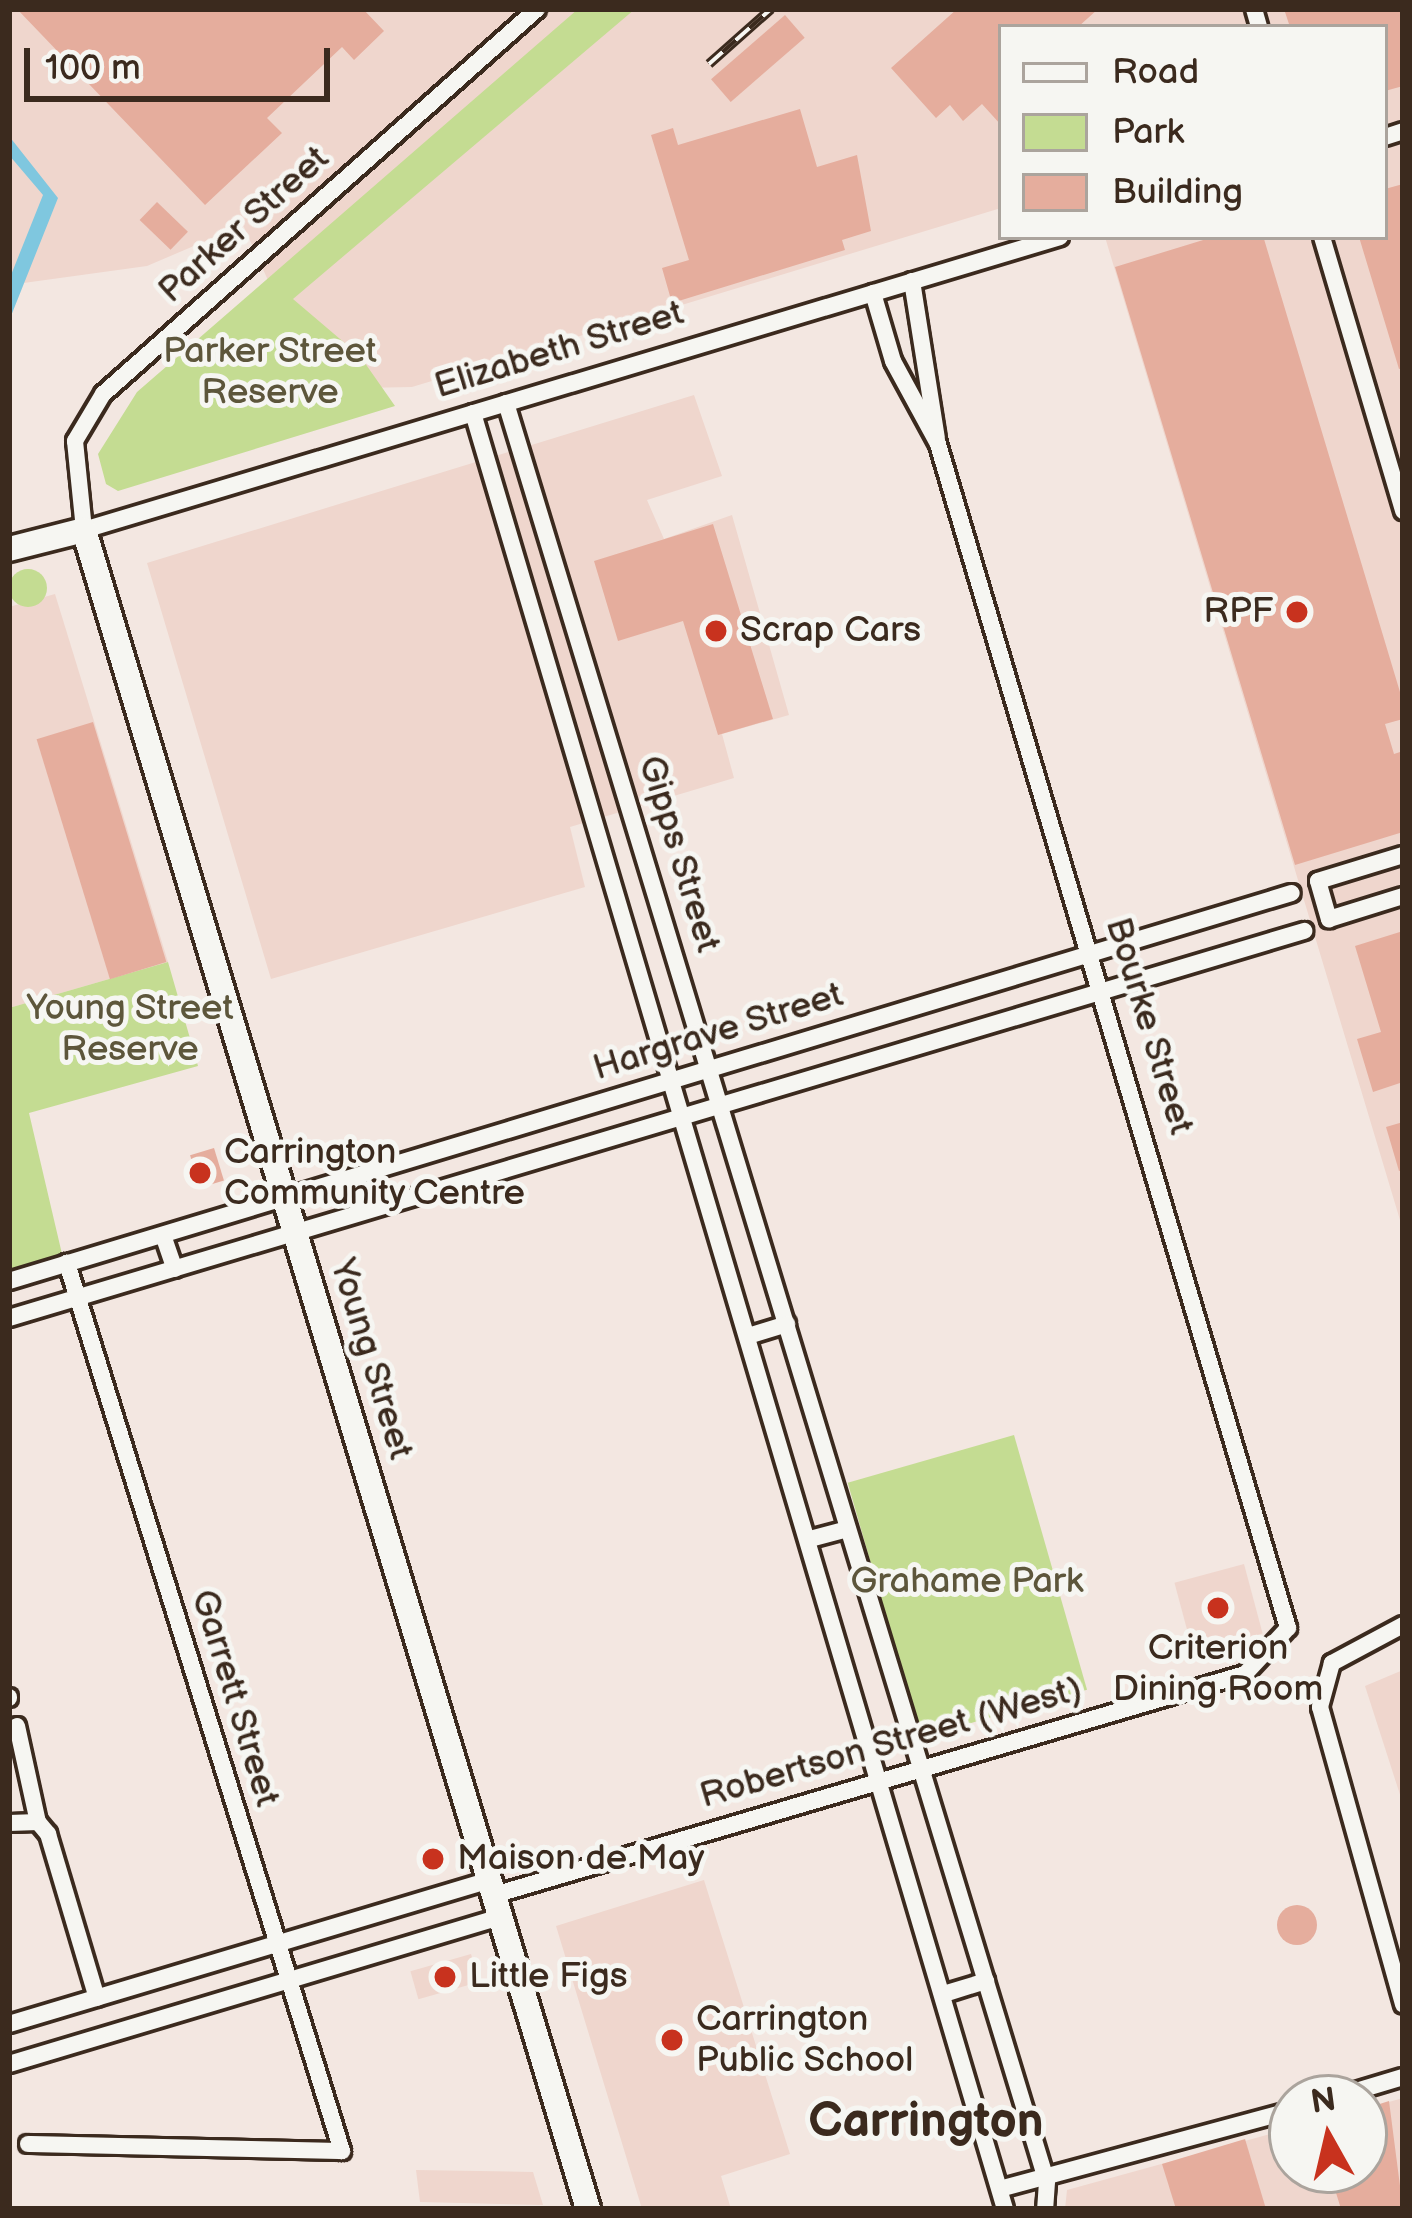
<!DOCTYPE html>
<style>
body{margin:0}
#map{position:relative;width:1412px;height:2218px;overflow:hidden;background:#f3e7e1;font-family:"Balsamiq Sans",sans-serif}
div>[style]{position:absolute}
.built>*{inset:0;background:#efd6cd;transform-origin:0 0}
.green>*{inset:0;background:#c4dc92;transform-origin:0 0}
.round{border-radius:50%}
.water>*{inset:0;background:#7fc7df}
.building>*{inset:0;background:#e5ad9d;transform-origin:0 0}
.roads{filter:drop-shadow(3px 0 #3b2a1e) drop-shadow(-3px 0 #3b2a1e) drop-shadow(0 3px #3b2a1e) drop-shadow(0 -3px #3b2a1e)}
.minor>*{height:16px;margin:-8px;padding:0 8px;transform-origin:8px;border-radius:8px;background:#f6f6f2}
.secondary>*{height:24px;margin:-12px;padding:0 12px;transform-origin:12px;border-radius:12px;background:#f6f6f2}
.rail>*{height:10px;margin-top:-5px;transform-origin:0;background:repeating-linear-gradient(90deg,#f6f6f2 0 18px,#3b2a1e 0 36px);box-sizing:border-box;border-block:3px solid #3b2a1e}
.dots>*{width:33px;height:33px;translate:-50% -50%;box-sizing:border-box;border:6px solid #f6f6f2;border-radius:50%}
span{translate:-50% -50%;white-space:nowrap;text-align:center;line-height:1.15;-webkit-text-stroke:10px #f6f6f2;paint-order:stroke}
.street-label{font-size:36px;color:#3b2a1e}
.park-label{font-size:36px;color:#5d563b}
.poi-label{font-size:36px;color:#3b2a1e}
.right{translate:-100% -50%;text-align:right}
.left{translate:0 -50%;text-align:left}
.district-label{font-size:48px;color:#3b2a1e;font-weight:700}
.frame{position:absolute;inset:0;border:12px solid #3b2a1e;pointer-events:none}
.legend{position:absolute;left:998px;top:24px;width:390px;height:216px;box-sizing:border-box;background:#f6f6f2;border:3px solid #aba49d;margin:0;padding:15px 21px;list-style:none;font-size:36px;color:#3b2a1e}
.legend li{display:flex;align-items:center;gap:24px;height:60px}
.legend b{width:60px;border:3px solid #aba49d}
.north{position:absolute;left:1268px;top:2074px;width:120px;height:120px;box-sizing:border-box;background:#f6f6f2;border:3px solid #aba49d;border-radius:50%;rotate:352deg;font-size:33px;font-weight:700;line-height:48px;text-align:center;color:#3b2a1e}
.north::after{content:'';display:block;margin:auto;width:42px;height:54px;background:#c8321e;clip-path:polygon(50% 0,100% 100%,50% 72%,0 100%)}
.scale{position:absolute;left:24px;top:48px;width:306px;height:54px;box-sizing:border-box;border:6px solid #3b2a1e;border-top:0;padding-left:15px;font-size:36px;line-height:42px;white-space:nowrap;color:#3b2a1e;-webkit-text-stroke:9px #f6f6f2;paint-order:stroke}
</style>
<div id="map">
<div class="built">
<i style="clip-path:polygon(9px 9px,1403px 9px,1403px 1230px,1105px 237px,1385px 237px,1385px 27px,1001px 27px,1001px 208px,412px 387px,360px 388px,276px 298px,243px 225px,147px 266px,9px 285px)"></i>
<i style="clip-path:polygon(694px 395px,722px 476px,647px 500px,664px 539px,732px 515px,789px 715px,722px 734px,734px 778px,570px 827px,585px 887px,271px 979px,147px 563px)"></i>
<i style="clip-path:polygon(55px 594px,168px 962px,9px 1008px,9px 607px)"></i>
<i style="left:1244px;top:1564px;width:72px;height:72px;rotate:75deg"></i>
<i style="clip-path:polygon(1403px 1670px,1403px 1804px,1365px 1686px)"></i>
<i style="clip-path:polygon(704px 1880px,790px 2154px,721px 2176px,731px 2209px,642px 2209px,556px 1926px)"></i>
<i style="left:471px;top:1954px;width:29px;height:63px;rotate:74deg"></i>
<i style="clip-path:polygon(1403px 2098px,1403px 2209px,1065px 2209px,1067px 2190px,1292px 2128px,1292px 2170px,1364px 2170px,1364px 2109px)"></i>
<i style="clip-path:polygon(416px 2170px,533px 2172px,543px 2205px,420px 2202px)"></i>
</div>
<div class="green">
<i style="clip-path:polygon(578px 9px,635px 9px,293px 299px,360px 356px,395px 406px,118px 491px,106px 484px,98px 454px,137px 392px)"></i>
<i class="round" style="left:9px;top:569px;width:38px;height:38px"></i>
<i style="clip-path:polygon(168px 962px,198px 1066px,29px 1113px,62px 1254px,9px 1271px,9px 1008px)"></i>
<i style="left:1014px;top:1435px;width:265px;height:173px;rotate:74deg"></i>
</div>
<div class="water">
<i style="clip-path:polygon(9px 136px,58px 198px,9px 321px,9px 280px,43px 195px,9px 155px)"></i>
</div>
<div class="building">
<i style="clip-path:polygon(17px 9px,363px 9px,384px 31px,354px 60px,342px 47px,267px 118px,282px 133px,205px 205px)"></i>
<i style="clip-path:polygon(957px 9px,1098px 9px,1078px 27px,1001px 27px,1001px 125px,982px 104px,963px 121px,950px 105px,936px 118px,891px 68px)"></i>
<i style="clip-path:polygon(1284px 9px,1403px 9px,1403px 86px,1385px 91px,1385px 27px,1290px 27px)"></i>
<i style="left:785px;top:15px;width:30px;height:98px;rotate:49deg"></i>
<i style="clip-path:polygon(800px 109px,817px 167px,857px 155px,871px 231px,842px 240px,845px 250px,672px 303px,662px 268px,689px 260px,651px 135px,673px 128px,678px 145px)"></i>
<i style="clip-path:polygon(1403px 184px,1403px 368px,1399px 369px,1359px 237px,1385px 237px,1385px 189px)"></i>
<i style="left:157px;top:202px;width:43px;height:25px;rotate:44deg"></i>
<i style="clip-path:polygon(1213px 237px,1264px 239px,1403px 702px,1403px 719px,1385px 724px,1394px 754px,1403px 751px,1403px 832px,1295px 865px,1115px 267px)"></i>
<i style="clip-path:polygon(713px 524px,773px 719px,718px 735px,683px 621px,618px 641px,594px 561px)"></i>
<i style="left:93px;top:722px;width:251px;height:59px;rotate:73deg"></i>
<i style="clip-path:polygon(1403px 931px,1403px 1082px,1373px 1092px,1357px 1039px,1381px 1032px,1355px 946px)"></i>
<i style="clip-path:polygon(1403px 1122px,1403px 1170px,1399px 1171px,1386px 1127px)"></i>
<i style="left:214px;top:1148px;width:34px;height:25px;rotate:73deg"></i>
<i class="round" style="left:1277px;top:1905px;width:40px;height:40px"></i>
<i style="clip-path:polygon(1389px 2101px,1403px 2209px,1341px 2209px,1329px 2170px,1364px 2170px,1364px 2109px)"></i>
<i style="clip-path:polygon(1245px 2139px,1266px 2209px,1176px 2209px,1162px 2164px)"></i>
</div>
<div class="roads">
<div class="minor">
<i style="left:537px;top:9px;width:580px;rotate:138.42deg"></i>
<i style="left:103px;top:394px;width:55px;rotate:120.8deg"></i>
<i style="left:75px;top:441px;width:89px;rotate:84.2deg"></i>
<i style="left:84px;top:530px;width:1019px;rotate:-16.71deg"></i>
<i style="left:1254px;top:9px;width:19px;rotate:74deg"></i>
<i style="left:1385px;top:137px;width:19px;rotate:-18deg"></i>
<i style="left:1322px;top:237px;width:286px;rotate:73.5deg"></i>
<i style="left:912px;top:281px;width:159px;rotate:81deg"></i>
<i style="left:506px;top:403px;width:1859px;rotate:73.09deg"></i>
<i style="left:1047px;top:2182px;width:27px;rotate:94deg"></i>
<i style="left:473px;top:413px;width:1873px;rotate:73.5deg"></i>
<i style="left:1403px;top:855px;width:89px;rotate:163deg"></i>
<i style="left:1318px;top:881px;width:40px;rotate:74deg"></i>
<i style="left:1329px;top:919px;width:77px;rotate:-17.3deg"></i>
<i style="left:163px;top:1235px;width:36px;rotate:71deg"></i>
<i style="left:9px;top:1281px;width:1340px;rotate:-16.83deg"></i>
<i style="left:9px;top:1318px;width:1352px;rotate:-16.64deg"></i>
<i style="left:748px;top:1336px;width:41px;rotate:-17.1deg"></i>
<i style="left:810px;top:1539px;width:39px;rotate:-15deg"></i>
<i style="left:1403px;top:1625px;width:81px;rotate:151.8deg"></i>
<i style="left:1332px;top:1663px;width:46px;rotate:105.3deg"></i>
<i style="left:1320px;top:1707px;width:309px;rotate:74.4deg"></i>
<i style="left:9px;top:1697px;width:1px;rotate:90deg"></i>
<i style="left:17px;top:1726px;width:98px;rotate:77.7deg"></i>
<i style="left:9px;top:1823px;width:29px;rotate:-2deg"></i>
<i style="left:38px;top:1822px;width:16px;rotate:50deg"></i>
<i style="left:48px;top:1834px;width:171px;rotate:73.4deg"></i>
<i style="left:494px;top:1895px;width:783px;rotate:-16.4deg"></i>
<i style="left:1245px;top:1674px;width:63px;rotate:-46.9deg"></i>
<i style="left:1288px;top:1628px;width:1235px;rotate:-106.47deg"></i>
<i style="left:938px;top:444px;width:94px;rotate:-118.5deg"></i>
<i style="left:893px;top:361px;width:71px;rotate:-106.4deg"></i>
<i style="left:947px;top:1993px;width:41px;rotate:-17.1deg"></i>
<i style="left:9px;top:2024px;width:502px;rotate:-16.67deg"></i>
<i style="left:9px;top:2064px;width:513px;rotate:-16.67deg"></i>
<i style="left:1333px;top:2098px;width:73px;rotate:-16.7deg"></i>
<i style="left:28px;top:2144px;width:314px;rotate:1.3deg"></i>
<i style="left:342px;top:2151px;width:930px;rotate:-107.21deg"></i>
<i style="left:1007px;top:2187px;width:295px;rotate:-15.1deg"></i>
</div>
<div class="secondary">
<i style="left:9px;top:549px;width:77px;rotate:-14.2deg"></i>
<i style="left:84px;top:530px;width:1753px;rotate:73.29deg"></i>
</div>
</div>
<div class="rail">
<i style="left:709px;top:64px;width:83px;rotate:-41.6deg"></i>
</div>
<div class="dots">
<i style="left:1297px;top:612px;background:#c8321e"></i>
<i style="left:716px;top:631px;background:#c8321e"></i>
<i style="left:200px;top:1173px;background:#c8321e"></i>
<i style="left:1218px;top:1608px;background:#c8321e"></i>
<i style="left:433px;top:1859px;background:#c8321e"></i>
<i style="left:445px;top:1977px;background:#c8321e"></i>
<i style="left:672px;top:2040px;background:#c8321e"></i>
</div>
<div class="street-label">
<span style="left:244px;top:225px;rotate:-42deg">Parker Street</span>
<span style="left:559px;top:350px;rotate:-17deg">Elizabeth Street</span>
<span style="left:679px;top:854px;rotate:73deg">Gipps Street</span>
<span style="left:1149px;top:1026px;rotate:73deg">Bourke Street</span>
<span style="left:718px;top:1032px;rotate:-17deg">Hargrave Street</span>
<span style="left:371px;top:1359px;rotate:73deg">Young Street</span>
<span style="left:235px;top:1698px;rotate:73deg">Garrett Street</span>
<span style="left:891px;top:1743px;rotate:-16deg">Robertson Street (West)</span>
</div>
<div class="park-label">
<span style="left:270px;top:372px">Parker Street<br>Reserve</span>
<span style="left:130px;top:1029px">Young Street<br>Reserve</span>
<span style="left:967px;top:1582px">Grahame Park</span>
</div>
<div class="poi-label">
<span class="right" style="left:1273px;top:612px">RPF</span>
<span class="left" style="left:740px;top:631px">Scrap Cars</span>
<span class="left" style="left:224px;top:1173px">Carrington<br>Community Centre</span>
<span style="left:1218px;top:1669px">Criterion<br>Dining Room</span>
<span class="left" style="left:457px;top:1859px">Maison de May</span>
<span class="left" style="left:469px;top:1977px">Little Figs</span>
<span class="left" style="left:696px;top:2040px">Carrington<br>Public School</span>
</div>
<div class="district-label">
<span style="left:926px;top:2122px">Carrington</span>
</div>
<div class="frame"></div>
<ul class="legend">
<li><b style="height:15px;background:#f6f6f2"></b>Road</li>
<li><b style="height:33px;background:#c4dc92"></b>Park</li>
<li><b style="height:33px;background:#e5ad9d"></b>Building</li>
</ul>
<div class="north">N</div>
<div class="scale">100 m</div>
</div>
